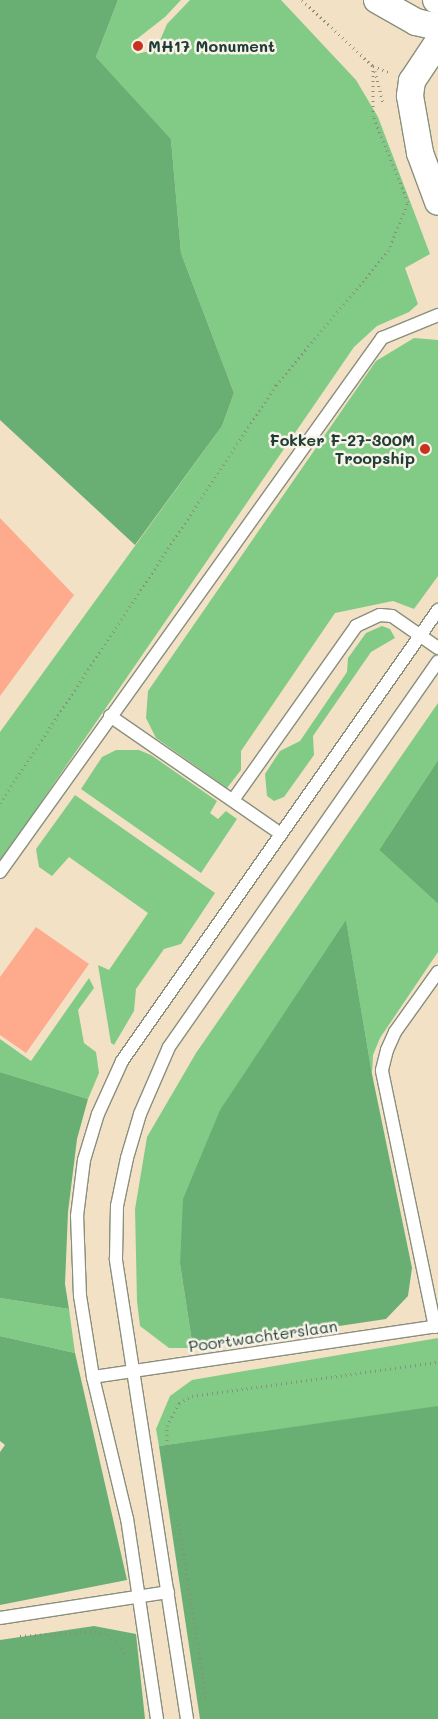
<!DOCTYPE html>
<style>
body{margin:0}
#map{position:relative;width:438px;height:1719px;overflow:hidden;background:#f3e1c6;font-family:Mali,sans-serif}
div>[style]{position:absolute}
.green>*{inset:0;background:#82cb87}
.forest>*{inset:0;background:#69af74}
.building>*{inset:0;background:#fdab8c}
.path>*{height:3px;margin-top:-1.5px;transform-origin:0;background:repeating-linear-gradient(90deg,#898f7d 0 1px,transparent 0 5px)}
.roads{filter:drop-shadow(1px 0 #898f7d) drop-shadow(-1px 0 #898f7d) drop-shadow(0 1px #898f7d) drop-shadow(0 -1px #898f7d)}
.lane>*{height:12px;margin:-6px;padding:0 6px;transform-origin:6px;border-radius:6px;background:#fff}
.street>*{height:26px;margin:-13px;padding:0 13px;transform-origin:13px;border-radius:13px;background:#fff}
.dots>*{width:14px;height:14px;translate:-50% -50%;box-sizing:border-box;border:2px solid #f7f3e8;border-radius:50%}
span{translate:-50% -50%;white-space:nowrap;text-align:center;line-height:1.15;-webkit-text-stroke:5px #f7f3e8;paint-order:stroke}
.poi-label{font-size:16px;color:#1f3d34;font-weight:700}
.left{translate:0 -50%;text-align:left}
.right{translate:-100% -50%;text-align:right}
.street-label{font-size:16px;color:#1f3d34}
</style>
<div id="map">
<div class="green">
<i style="clip-path:polygon(118px 0,181px 0,165px 17px,133px 42px,132px 49px,137px 54px,153px 50px,158px 45px,167px 24px,190px 0,281px 0,356px 80px,378px 117px,430px 254px,405px 268px,418px 304px,409px 312px,377px 326px,354px 347px,0 862px,0 732px,222px 426px,234px 393px,181px 253px,171px 139px,96px 57px)"></i>
<i style="clip-path:polygon(414px 338px,438px 340px,438px 576px,414px 609px,393px 601px,335px 613px,241px 751px,241px 770px,227px 788px,156px 738px,146px 718px,148px 691px,376px 361px)"></i>
<i style="clip-path:polygon(382px 626px,390px 629px,395px 638px,371px 652px,313px 736px,314px 755px,284px 797px,274px 801px,267px 796px,265px 774px,280px 751px,300px 741px,347px 672px,348px 658px,366px 633px)"></i>
<i style="clip-path:polygon(438px 703px,438px 760px,379px 850px,438px 904px,438px 952px,380px 1038px,373px 1055px,372px 1074px,346px 921px,320px 961px,180px 1264px,193px 1348px,169px 1348px,140px 1326px,137px 1301px,135px 1209px,147px 1137px,196px 1053px)"></i>
<i style="clip-path:polygon(116px 750px,139px 750px,151px 755px,217px 801px,210px 813px,218px 819px,226px 811px,237px 819px,201px 873px,81px 789px,102px 757px)"></i>
<i style="clip-path:polygon(75px 795px,215px 893px,181px 944px,164px 949px,136px 989px,134px 1011px,114px 1045px,111px 1043px,98px 965px,109px 970px,148px 913px,69px 857px,52px 876px,39px 867px,36px 849px)"></i>
<i style="clip-path:polygon(89px 978px,94px 988px,78px 1010px,84px 1043px,96px 1052px,99px 1073px,88px 1099px,0 1072px,0 1039px,31px 1061px)"></i>
<i style="clip-path:polygon(0 1298px,69px 1309px,75px 1353px,0 1336px)"></i>
<i style="clip-path:polygon(438px 1338px,438px 1407px,159px 1446px,156px 1429px,170px 1396px,192px 1380px)"></i>
</div>
<div class="forest">
<i style="clip-path:polygon(0 0,118px 0,96px 57px,171px 139px,181px 253px,234px 393px,222px 426px,135px 545px,0 420px)"></i>
<i style="clip-path:polygon(438px 760px,438px 904px,379px 850px)"></i>
<i style="clip-path:polygon(346px 920px,372px 1074px,412px 1268px,408px 1296px,386px 1319px,193px 1348px,180px 1264px,183px 1199px,220px 1110px)"></i>
<i style="clip-path:polygon(0 1072px,88px 1099px,77px 1139px,68px 1212px,65px 1284px,69px 1309px,0 1298px)"></i>
<i style="clip-path:polygon(0 1336px,75px 1353px,127px 1580px,0 1605px,0 1452px,5px 1445px,0 1441px)"></i>
<i style="clip-path:polygon(438px 1406px,438px 1719px,200px 1719px,159px 1446px)"></i>
<i style="clip-path:polygon(94px 1626px,136px 1634px,145px 1719px,0 1719px,0 1640px)"></i>
</div>
<div class="building">
<i style="clip-path:polygon(0 518px,74px 595px,0 696px)"></i>
<i style="clip-path:polygon(36px 927px,89px 964px,26px 1053px,0 1035px,0 977px)"></i>
</div>
<div class="path">
<i style="left:302px;top:0;width:97px;rotate:42.9deg"></i>
<i style="left:373px;top:66px;width:17px;rotate:21deg"></i>
<i style="left:375px;top:71px;width:32px;rotate:76deg"></i>
<i style="left:0;top:803px;width:501px;rotate:-56.56deg"></i>
<i style="left:276px;top:385px;width:175px;rotate:-50.1deg"></i>
<i style="left:388px;top:251px;width:53px;rotate:-67.8deg"></i>
<i style="left:408px;top:202px;width:93px;rotate:-112.1deg"></i>
<i style="left:373px;top:116px;width:50px;rotate:-90deg"></i>
<i style="left:167px;top:1451px;width:25px;rotate:-90deg"></i>
<i style="left:167px;top:1426px;width:26px;rotate:-62deg"></i>
<i style="left:179px;top:1403px;width:15px;rotate:-28deg"></i>
<i style="left:192px;top:1396px;width:248px;rotate:-7.9deg"></i>
<i style="left:178px;top:1519px;width:180px;rotate:81.1deg"></i>
<i style="left:206px;top:1697px;width:4px;rotate:166deg"></i>
<i style="left:20px;top:1636px;width:75px;rotate:-3.8deg"></i>
<i style="left:95px;top:1631px;width:13px;rotate:13deg"></i>
<i style="left:108px;top:1634px;width:15px;rotate:42deg"></i>
<i style="left:119px;top:1644px;width:15px;rotate:58deg"></i>
</div>
<div class="roads">
<div class="lane">
<i style="left:110px;top:716px;width:208px;rotate:34.6deg"></i>
<i style="left:233px;top:800px;width:213px;rotate:-54.7deg"></i>
<i style="left:356px;top:626px;width:26px;rotate:-25deg"></i>
<i style="left:380px;top:615px;width:12px;rotate:5deg"></i>
<i style="left:392px;top:616px;width:56px;rotate:34.8deg"></i>
<i style="left:0;top:872px;width:657px;rotate:-54.42deg"></i>
<i style="left:382px;top:338px;width:61px;rotate:-22.3deg"></i>
<i style="left:435px;top:1327px;width:262px;rotate:-101.7deg"></i>
<i style="left:382px;top:1070px;width:21px;rotate:-76deg"></i>
<i style="left:387px;top:1050px;width:20px;rotate:-66deg"></i>
<i style="left:395px;top:1032px;width:74px;rotate:-54.4deg"></i>
<i style="left:93px;top:1377px;width:349px;rotate:-8.4deg"></i>
<i style="left:0;top:1618px;width:170px;rotate:-8.8deg"></i>
<i style="left:157px;top:1719px;width:202px;rotate:-98.5deg"></i>
<i style="left:127px;top:1519px;width:146px;rotate:-103.5deg"></i>
<i style="left:93px;top:1377px;width:82px;rotate:-99.1deg"></i>
<i style="left:80px;top:1296px;width:80px;rotate:-92.1deg"></i>
<i style="left:77px;top:1216px;width:56px;rotate:-82.9deg"></i>
<i style="left:84px;top:1160px;width:48px;rotate:-73.1deg"></i>
<i style="left:98px;top:1114px;width:58px;rotate:-65.6deg"></i>
<i style="left:122px;top:1061px;width:551px;rotate:-54.98deg"></i>
<i style="left:187px;top:1719px;width:466px;rotate:-98.8deg"></i>
<i style="left:116px;top:1258px;width:52px;rotate:-88.9deg"></i>
<i style="left:117px;top:1206px;width:49px;rotate:-78.2deg"></i>
<i style="left:127px;top:1158px;width:46px;rotate:-73.5deg"></i>
<i style="left:140px;top:1114px;width:73px;rotate:-66.6deg"></i>
<i style="left:169px;top:1047px;width:470px;rotate:-55.1deg"></i>
</div>
<div class="street">
<i style="left:377px;top:0;width:45px;rotate:29.4deg"></i>
<i style="left:416px;top:22px;width:23px;rotate:13deg"></i>
<i style="left:436px;top:0;width:2px;rotate:27deg"></i>
<i style="left:438px;top:42px;width:47px;rotate:123.7deg"></i>
<i style="left:412px;top:81px;width:15px;rotate:98deg"></i>
<i style="left:410px;top:96px;width:58px;rotate:80deg"></i>
<i style="left:420px;top:153px;width:52px;rotate:69.8deg"></i>
</div>
</div>
<div class="dots">
<i style="left:138px;top:46px;background:#c8321e"></i>
<i style="left:425px;top:449px;background:#c8321e"></i>
</div>
<div class="poi-label">
<span class="left" style="left:148px;top:46px">MH17 Monument</span>
<span class="right" style="left:415px;top:449px">Fokker F-27-300M<br>Troopship</span>
</div>
<div class="street-label">
<span style="left:263px;top:1336px;rotate:-8deg">Poortwachterslaan</span>
</div>
</div>
